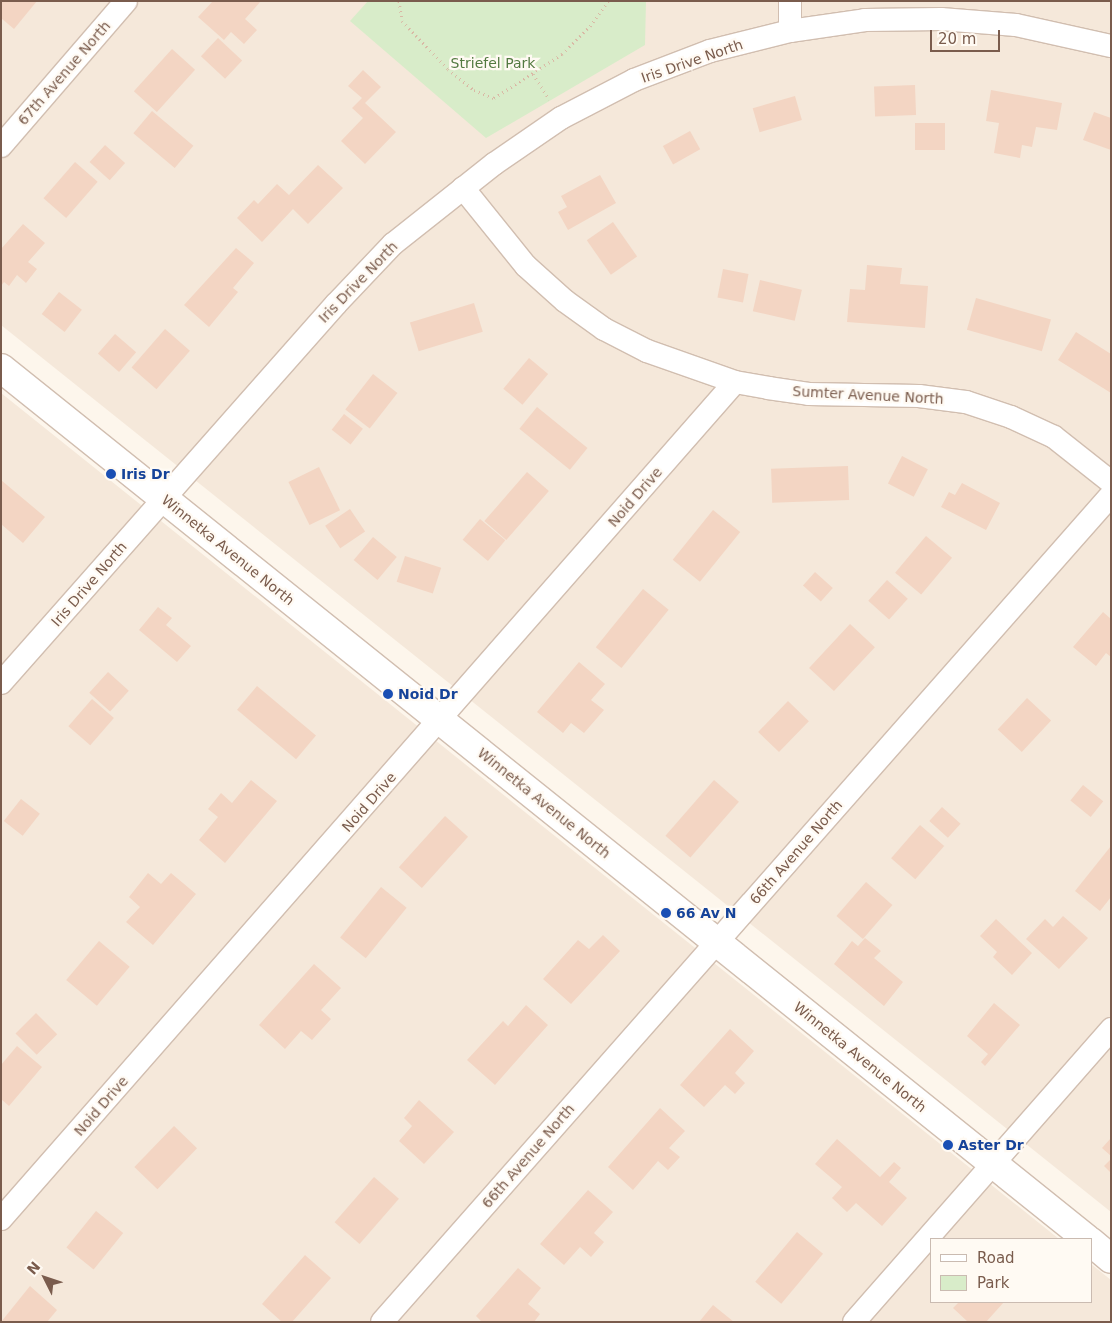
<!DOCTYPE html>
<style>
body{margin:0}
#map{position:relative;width:1112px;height:1323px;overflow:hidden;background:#fdf6ec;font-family:"DejaVu Sans",sans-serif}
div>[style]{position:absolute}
.residential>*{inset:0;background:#f5e8da}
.green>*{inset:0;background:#d8ecc9}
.building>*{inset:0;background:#f3d5c3;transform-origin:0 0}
.path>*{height:3px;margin-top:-1.5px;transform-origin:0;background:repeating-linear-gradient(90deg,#d9b8a5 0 1px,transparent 0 5px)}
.roads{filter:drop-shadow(1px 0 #d1beb0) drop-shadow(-1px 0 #d1beb0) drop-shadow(0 1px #d1beb0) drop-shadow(0 -1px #d1beb0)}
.minor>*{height:22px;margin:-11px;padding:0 11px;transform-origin:11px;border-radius:11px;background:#fff}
.tertiary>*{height:28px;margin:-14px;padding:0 14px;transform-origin:14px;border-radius:14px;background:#fff}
.dots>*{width:14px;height:14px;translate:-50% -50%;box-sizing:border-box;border:2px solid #fffaf3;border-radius:50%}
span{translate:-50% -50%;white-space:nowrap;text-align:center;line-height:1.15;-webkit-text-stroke:4.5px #fffaf3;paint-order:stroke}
.street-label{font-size:14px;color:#7a5c4d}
.park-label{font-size:14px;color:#537a41}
.transit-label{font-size:14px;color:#164399;font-weight:700}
.left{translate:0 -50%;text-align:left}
.frame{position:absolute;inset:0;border:2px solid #7a5c4d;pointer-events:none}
.legend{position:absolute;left:930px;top:1238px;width:162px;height:65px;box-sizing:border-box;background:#fffaf3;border:1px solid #cabbb1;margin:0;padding:6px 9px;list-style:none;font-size:15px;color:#7a5c4d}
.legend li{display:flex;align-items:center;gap:10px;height:25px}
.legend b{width:25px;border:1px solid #cabbb1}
.north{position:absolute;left:20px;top:1253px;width:50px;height:50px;-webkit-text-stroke:4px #fffaf3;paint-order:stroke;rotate:311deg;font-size:14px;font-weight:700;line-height:20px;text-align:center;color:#7a5c4d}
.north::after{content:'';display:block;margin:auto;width:18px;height:22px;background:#7a5c4d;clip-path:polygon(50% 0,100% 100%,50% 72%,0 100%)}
.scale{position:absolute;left:930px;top:30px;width:70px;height:22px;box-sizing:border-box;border:2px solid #7a5c4d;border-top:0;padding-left:6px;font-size:15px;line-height:18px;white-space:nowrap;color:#7a5c4d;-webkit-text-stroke:4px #fffaf3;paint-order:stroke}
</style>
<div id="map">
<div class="residential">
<i style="clip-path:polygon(1px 1px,1111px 1px,1111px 1212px,1px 325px)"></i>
<i style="clip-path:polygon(1px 393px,1059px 1239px,931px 1239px,931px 1302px,1091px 1302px,1091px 1264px,1111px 1280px,1111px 1322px,1px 1322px)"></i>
</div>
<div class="green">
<i style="clip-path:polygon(368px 1px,646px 1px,645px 45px,486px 138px,350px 21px)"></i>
</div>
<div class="building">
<i style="clip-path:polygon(1px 1px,37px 1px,14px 29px,1px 18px)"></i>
<i style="clip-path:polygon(213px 1px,261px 1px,245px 19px,257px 30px,244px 44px,231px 32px,224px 40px,198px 17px)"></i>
<i style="left:218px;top:38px;width:33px;height:25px;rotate:43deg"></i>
<i style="left:172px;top:49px;width:31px;height:57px;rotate:42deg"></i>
<i style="clip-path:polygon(363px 70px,381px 87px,365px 103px,396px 132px,365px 164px,341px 141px,363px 118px,352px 108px,362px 98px,348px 86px)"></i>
<i style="left:915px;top:85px;width:30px;height:41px;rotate:88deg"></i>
<i style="clip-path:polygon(991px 90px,1062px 103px,1057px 130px,1036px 127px,1032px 147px,1022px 145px,1020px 158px,994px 153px,999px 123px,986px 121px)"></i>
<i style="left:795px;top:96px;width:25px;height:44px;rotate:74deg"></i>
<i style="left:152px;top:111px;width:54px;height:29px;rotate:40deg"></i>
<i style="clip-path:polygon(1094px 112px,1111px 118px,1111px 150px,1083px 140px)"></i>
<i style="left:915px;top:123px;width:30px;height:27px"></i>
<i style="left:690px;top:131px;width:21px;height:31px;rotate:61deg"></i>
<i style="left:105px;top:145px;width:27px;height:23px;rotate:42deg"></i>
<i style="left:75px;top:162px;width:30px;height:48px;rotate:41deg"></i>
<i style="clip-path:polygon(318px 165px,343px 188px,308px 224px,293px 209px,262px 242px,237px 218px,254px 200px,258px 204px,277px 184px,289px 195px)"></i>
<i style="clip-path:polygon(600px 175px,616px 203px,568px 230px,558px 212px,567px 207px,561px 196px)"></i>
<i style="left:613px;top:222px;width:42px;height:32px;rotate:55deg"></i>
<i style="clip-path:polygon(23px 224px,45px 243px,28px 262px,37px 269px,26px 283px,17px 275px,9px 286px,4px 282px,1px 286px,1px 249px)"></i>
<i style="clip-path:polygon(236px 248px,254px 263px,233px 288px,238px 292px,209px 327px,184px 305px)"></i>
<i style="clip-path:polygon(867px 265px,902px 268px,900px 284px,928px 286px,925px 328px,847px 322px,850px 289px,865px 290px)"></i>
<i style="left:723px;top:269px;width:26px;height:29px;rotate:11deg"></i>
<i style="left:760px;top:280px;width:43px;height:32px;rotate:13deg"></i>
<i style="left:59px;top:292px;width:29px;height:28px;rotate:38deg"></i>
<i style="left:976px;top:298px;width:78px;height:33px;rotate:16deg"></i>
<i style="left:474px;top:303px;width:30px;height:67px;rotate:73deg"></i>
<i style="left:165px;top:329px;width:33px;height:51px;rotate:41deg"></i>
<i style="clip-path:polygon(1076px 332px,1111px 354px,1111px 393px,1058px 360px)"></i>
<i style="left:115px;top:334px;width:28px;height:26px;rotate:41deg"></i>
<i style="left:529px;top:358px;width:25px;height:40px;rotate:40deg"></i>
<i style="left:373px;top:374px;width:31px;height:45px;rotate:38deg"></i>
<i style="left:537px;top:407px;width:65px;height:28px;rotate:39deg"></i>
<i style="left:344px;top:414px;width:24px;height:20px;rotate:38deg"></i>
<i style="left:902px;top:456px;width:29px;height:31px;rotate:27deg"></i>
<i style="left:848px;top:466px;width:34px;height:77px;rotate:88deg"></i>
<i style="left:319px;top:467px;width:48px;height:34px;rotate:64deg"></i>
<i style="left:527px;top:472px;width:29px;height:65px;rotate:41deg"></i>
<i style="clip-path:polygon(1px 480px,45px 517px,23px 543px,1px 524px)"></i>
<i style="clip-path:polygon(962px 483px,1000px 503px,986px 530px,941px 507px,949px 492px,955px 495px)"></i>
<i style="left:350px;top:509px;width:27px;height:30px;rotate:56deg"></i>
<i style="left:713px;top:510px;width:35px;height:64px;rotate:39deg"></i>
<i style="left:480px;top:519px;width:33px;height:27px;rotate:40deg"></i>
<i style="left:926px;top:536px;width:34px;height:48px;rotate:40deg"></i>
<i style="left:373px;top:537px;width:31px;height:30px;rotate:40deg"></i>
<i style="left:405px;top:556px;width:38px;height:27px;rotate:18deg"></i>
<i style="left:815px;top:572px;width:24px;height:18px;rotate:42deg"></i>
<i style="left:887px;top:580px;width:28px;height:28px;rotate:42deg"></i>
<i style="left:643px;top:589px;width:33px;height:75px;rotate:39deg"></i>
<i style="clip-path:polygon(158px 607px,172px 618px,166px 625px,191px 646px,177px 662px,139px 630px)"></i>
<i style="clip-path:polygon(1103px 612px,1111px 619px,1111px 657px,1106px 653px,1096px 666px,1073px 647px)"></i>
<i style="left:850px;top:624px;width:34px;height:60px;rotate:43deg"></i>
<i style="clip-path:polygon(579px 662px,605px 684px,591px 700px,604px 710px,584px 733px,571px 723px,563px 733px,537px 712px)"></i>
<i style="left:108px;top:672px;width:28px;height:28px;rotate:42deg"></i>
<i style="left:257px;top:686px;width:77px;height:31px;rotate:40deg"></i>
<i style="left:1027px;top:698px;width:33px;height:43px;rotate:43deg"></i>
<i style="left:92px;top:699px;width:29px;height:36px;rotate:41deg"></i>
<i style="left:788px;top:701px;width:29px;height:43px;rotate:44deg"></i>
<i style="clip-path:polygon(251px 780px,277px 801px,225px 863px,199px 840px,218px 817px,208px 809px,221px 793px,232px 803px)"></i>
<i style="left:714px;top:780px;width:33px;height:74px;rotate:41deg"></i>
<i style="left:1083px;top:785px;width:26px;height:20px;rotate:39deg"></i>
<i style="left:21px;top:799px;width:24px;height:28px;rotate:38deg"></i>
<i style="left:942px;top:807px;width:25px;height:19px;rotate:42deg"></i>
<i style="left:445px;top:816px;width:31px;height:69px;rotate:42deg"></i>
<i style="left:920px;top:825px;width:32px;height:44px;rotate:41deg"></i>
<i style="clip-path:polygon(1111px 846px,1111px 897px,1100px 911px,1075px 891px)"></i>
<i style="clip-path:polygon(148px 873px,161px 884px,171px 873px,196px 894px,153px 945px,126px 922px,140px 907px,129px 897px)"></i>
<i style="left:866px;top:882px;width:35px;height:45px;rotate:41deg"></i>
<i style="left:381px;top:887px;width:33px;height:65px;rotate:39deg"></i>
<i style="clip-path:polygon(1063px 916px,1088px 938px,1059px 969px,1026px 939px,1045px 919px,1053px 927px)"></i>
<i style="clip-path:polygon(996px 919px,1032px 953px,1012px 975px,993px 957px,997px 952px,980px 936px)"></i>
<i style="clip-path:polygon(603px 935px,620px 951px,571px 1004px,543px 979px,578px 940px,589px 949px)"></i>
<i style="clip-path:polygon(865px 938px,881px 951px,874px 958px,903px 982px,884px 1006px,834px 964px,852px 941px,858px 946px)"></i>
<i style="left:99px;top:941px;width:40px;height:51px;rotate:40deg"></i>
<i style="clip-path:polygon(314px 964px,341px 988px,321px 1010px,331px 1019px,312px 1040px,301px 1031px,285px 1049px,259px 1025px)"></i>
<i style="clip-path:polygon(994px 1003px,1020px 1025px,985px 1066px,981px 1062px,988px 1054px,967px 1036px)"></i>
<i style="clip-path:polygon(526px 1005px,548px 1025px,495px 1085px,467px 1060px,503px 1021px,508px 1026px)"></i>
<i style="left:36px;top:1013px;width:30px;height:29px;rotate:45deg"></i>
<i style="clip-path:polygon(730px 1029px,754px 1051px,735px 1073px,745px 1083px,735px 1094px,725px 1085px,704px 1107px,680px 1085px)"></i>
<i style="clip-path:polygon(17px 1046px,42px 1067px,9px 1106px,1px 1099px,1px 1065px)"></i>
<i style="clip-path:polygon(419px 1100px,454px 1132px,424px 1164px,399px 1141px,412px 1126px,404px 1118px)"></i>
<i style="clip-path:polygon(660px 1108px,685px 1131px,669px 1148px,680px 1157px,668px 1170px,658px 1161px,633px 1190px,608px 1167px)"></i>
<i style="left:174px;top:1126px;width:32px;height:57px;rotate:44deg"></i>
<i style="clip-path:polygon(1111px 1138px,1111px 1156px,1102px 1148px)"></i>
<i style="clip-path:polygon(837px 1139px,880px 1177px,894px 1162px,901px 1168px,889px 1182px,907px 1198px,882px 1226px,856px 1203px,847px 1212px,832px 1198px,842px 1187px,815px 1164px)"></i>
<i style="clip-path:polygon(1111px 1159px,1111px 1173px,1104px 1166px)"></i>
<i style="left:374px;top:1177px;width:33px;height:60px;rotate:41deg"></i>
<i style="clip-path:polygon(588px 1190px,613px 1212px,594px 1233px,604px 1242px,591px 1257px,580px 1247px,564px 1265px,540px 1244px)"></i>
<i style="left:96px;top:1211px;width:35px;height:47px;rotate:39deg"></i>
<i style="left:797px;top:1232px;width:34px;height:65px;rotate:40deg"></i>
<i style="clip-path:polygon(305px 1255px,331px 1278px,292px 1322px,282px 1322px,262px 1304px)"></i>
<i style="clip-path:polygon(518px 1268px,541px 1288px,528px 1304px,540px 1314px,534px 1322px,482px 1322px,476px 1316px)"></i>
<i style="clip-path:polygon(30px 1286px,57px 1310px,47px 1322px,1px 1322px)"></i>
<i style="clip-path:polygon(959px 1302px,1004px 1302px,986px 1322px,968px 1322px,953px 1308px)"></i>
<i style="clip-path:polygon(713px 1305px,734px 1322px,699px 1322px)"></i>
</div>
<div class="path">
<i style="left:399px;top:1px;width:20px;rotate:81deg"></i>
<i style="left:402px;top:21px;width:66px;rotate:46.2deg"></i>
<i style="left:448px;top:69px;width:33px;rotate:39deg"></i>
<i style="left:474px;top:90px;width:22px;rotate:22deg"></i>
<i style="left:494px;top:98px;width:81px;rotate:-32.9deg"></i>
<i style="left:562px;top:54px;width:40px;rotate:-45deg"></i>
<i style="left:590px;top:26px;width:31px;rotate:-54deg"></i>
<i style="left:533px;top:74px;width:30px;rotate:57deg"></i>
</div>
<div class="roads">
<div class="minor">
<i style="left:790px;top:31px;width:76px;rotate:-8.3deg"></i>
<i style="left:865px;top:20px;width:76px;rotate:-0.8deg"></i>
<i style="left:941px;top:19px;width:75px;rotate:4.6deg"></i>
<i style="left:1016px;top:25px;width:97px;rotate:12.5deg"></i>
<i style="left:1px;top:146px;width:191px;rotate:-49.2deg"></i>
<i style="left:463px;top:188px;width:100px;rotate:51.1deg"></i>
<i style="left:526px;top:266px;width:52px;rotate:41.9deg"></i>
<i style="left:565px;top:301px;width:48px;rotate:35.7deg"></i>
<i style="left:604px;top:329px;width:48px;rotate:27.1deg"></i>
<i style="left:647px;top:351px;width:93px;rotate:19.4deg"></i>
<i style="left:735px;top:382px;width:34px;rotate:10deg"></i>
<i style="left:768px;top:388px;width:41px;rotate:8.3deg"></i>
<i style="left:809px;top:394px;width:110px;rotate:1deg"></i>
<i style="left:919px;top:396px;width:47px;rotate:7.3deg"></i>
<i style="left:966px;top:402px;width:47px;rotate:18.4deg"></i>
<i style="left:1011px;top:417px;width:47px;rotate:24.9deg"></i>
<i style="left:1054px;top:437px;width:73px;rotate:38.3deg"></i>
<i style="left:1px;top:683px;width:506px;rotate:-48.53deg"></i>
<i style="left:336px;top:304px;width:83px;rotate:-46.5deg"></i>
<i style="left:393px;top:244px;width:129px;rotate:-38.4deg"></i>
<i style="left:494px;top:164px;width:81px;rotate:-34.5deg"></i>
<i style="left:561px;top:118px;width:82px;rotate:-27.5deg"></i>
<i style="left:634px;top:80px;width:81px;rotate:-20.9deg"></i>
<i style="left:710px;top:51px;width:82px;rotate:-14deg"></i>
<i style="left:790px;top:31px;width:30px;rotate:-90deg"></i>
<i style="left:1px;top:1219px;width:1113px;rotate:-48.75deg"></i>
<i style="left:382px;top:1322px;width:1102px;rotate:-48.6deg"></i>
<i style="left:854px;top:1322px;width:390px;rotate:-48.7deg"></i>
</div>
<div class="tertiary">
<i style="left:1px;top:368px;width:1392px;rotate:38.73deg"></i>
<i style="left:1091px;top:1242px;width:26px;rotate:40deg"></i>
</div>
</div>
<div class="dots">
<i style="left:111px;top:474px;background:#1a4fb4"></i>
<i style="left:388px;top:694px;background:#1a4fb4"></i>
<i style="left:666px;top:913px;background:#1a4fb4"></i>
<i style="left:948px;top:1145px;background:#1a4fb4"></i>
</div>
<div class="street-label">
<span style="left:692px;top:61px;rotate:-19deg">Iris Drive North</span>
<span style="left:64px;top:73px;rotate:-49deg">67th Avenue North</span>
<span style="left:358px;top:282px;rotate:-46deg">Iris Drive North</span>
<span style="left:868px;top:395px;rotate:3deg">Sumter Avenue North</span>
<span style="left:635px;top:497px;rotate:-49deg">Noid Drive</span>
<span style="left:228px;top:550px;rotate:39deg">Winnetka Avenue North</span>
<span style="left:89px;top:584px;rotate:-49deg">Iris Drive North</span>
<span style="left:369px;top:802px;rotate:-49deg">Noid Drive</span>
<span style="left:544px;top:803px;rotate:39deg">Winnetka Avenue North</span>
<span style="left:796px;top:852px;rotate:-49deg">66th Avenue North</span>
<span style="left:860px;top:1057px;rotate:39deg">Winnetka Avenue North</span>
<span style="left:101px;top:1106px;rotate:-49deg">Noid Drive</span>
<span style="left:528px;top:1156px;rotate:-49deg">66th Avenue North</span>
</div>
<div class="park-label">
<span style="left:493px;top:63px">Striefel Park</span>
</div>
<div class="transit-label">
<span class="left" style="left:121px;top:474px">Iris Dr</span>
<span class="left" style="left:398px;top:694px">Noid Dr</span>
<span class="left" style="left:676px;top:913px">66 Av N</span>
<span class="left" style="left:958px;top:1145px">Aster Dr</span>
</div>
<div class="frame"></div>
<ul class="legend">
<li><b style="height:6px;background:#fff"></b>Road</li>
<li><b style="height:14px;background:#d8ecc9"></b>Park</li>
</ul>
<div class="north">N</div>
<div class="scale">20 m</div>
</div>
